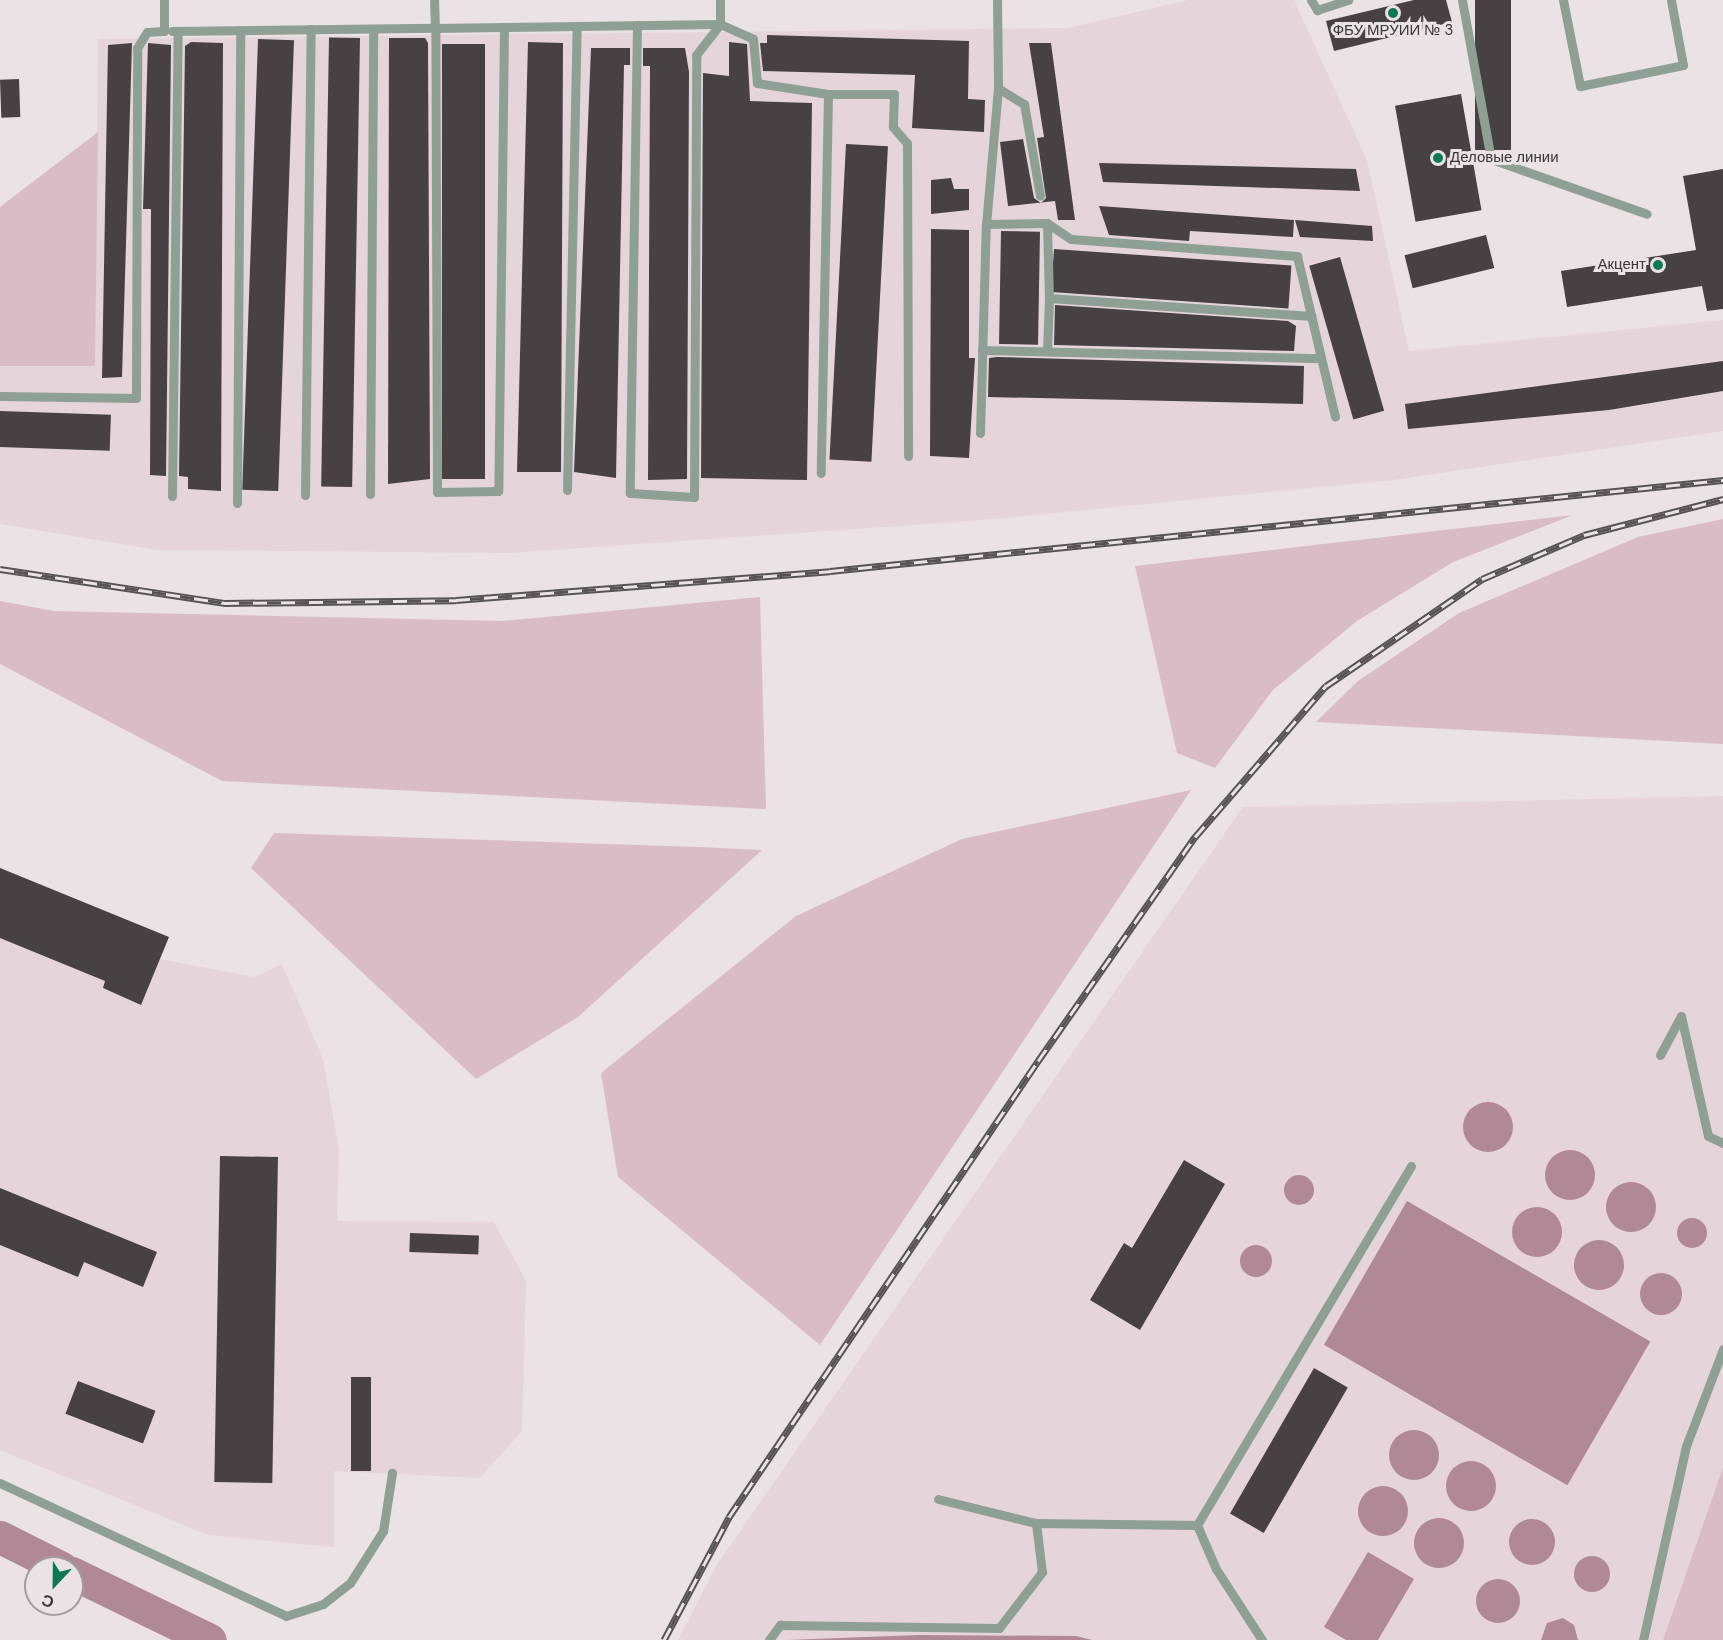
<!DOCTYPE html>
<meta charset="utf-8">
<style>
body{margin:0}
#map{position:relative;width:1723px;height:1640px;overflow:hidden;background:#eae2e4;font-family:"DM Sans",sans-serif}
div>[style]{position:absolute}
.built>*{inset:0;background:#e5d5db}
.green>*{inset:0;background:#dabcc6}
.water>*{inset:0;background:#b08896;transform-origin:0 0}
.round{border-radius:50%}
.river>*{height:33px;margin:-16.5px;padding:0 16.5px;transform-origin:16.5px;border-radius:16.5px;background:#b08896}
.building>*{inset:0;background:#474143;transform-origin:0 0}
.lane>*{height:9px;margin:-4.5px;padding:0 4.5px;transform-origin:4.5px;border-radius:4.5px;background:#8e9f96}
.rail>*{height:7px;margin-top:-3.5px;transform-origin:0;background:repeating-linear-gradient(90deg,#eae2e4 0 14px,#565354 0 28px);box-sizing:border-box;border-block:2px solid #565354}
.dots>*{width:16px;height:16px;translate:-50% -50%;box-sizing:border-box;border:3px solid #eae2e4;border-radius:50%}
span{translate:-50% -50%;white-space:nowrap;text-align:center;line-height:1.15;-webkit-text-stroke:6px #eae2e4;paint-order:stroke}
.poi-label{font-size:15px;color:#393637}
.left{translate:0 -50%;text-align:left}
.right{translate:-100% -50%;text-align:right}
.north{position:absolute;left:24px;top:1556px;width:60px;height:60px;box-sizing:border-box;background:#eae2e4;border:2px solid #a39d9f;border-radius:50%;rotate:202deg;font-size:16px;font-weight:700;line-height:24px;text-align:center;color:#393637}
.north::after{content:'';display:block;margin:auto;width:21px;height:27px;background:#0d7954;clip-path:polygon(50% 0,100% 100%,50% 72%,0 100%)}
</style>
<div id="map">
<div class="built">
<i style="clip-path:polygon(1188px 0,1294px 0,1367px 160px,1409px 351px,1723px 320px,1723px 431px,1394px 480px,971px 521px,509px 553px,158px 550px,0 524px,0 366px,95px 366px,98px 39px,1068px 28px)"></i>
<i style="clip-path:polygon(1723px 796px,1723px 1467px,1663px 1640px,678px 1640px,718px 1563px,1243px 807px)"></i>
<i style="clip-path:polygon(0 868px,169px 937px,160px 959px,254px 977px,282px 964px,323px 1059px,339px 1150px,337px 1221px,494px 1222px,526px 1281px,522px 1431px,480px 1478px,334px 1471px,334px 1547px,208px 1535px,0 1450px)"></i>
</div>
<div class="green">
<i style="clip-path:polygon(98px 132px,95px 366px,0 366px,0 207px)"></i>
<i style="clip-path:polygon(1573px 515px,1453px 562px,1357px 621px,1273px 690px,1215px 768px,1177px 753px,1135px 566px)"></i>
<i style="clip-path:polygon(1723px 519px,1723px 744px,1316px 722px,1358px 681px,1459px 613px,1638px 537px)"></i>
<i style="clip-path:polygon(760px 597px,766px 809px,222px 781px,0 664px,0 601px,54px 611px,502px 621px)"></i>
<i style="clip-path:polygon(1191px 790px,820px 1345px,618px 1177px,601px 1073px,796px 916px,962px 839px)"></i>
<i style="clip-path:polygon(274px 833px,699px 847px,762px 850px,578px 1017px,476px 1079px,251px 868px)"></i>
<i style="clip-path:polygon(1723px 1467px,1723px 1640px,1663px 1640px)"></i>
</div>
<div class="water">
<i class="round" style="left:1463px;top:1102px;width:50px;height:50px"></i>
<i class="round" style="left:1545px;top:1150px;width:50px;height:50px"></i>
<i class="round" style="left:1284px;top:1175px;width:30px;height:30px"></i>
<i class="round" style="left:1606px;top:1182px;width:50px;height:50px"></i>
<i style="left:1407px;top:1201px;width:281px;height:166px;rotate:30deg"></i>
<i class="round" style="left:1512px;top:1207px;width:50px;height:50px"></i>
<i class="round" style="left:1677px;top:1218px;width:30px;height:30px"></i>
<i class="round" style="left:1574px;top:1240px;width:50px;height:50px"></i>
<i class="round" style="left:1240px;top:1245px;width:32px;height:32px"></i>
<i class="round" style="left:1640px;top:1273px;width:42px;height:42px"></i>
<i class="round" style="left:1389px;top:1430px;width:50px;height:50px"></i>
<i class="round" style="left:1446px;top:1461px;width:50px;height:50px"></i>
<i class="round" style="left:1358px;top:1486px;width:50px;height:50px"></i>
<i class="round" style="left:1414px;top:1518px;width:50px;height:50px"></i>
<i class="round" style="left:1509px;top:1519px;width:46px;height:46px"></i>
<i style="clip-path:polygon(1368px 1552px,1414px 1579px,1378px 1640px,1346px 1640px,1324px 1627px)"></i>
<i class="round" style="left:1574px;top:1556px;width:36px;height:36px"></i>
<i class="round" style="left:1476px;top:1579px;width:44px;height:44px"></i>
<i style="clip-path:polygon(1563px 1618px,1574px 1625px,1578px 1640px,1541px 1640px,1547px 1623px)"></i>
<i style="clip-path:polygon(918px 1635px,1076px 1636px,1092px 1640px,787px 1640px)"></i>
</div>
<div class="river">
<i style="left:0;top:1537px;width:69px;rotate:26.6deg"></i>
<i style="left:72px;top:1573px;width:153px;rotate:25.9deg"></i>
</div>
<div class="building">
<i style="clip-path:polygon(1414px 0,1446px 0,1452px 22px,1334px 51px,1326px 21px)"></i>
<i style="left:1475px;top:0;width:36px;height:150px"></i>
<i style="clip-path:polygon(767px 35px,969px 41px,968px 99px,985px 100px,984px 132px,912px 128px,915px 75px,763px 71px,760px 43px,767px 43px)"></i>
<i style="left:360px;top:38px;width:449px;height:31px;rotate:91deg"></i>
<i style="clip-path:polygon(389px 38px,425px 38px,428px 43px,430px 479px,388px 484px)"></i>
<i style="left:258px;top:39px;width:36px;height:451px;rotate:2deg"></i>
<i style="clip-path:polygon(191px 42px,223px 43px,221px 491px,188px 489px,188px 477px,179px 476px,185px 46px)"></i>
<i style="clip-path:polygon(528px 42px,563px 43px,561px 472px,517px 472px)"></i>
<i style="clip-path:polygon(729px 42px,747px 44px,750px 101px,812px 103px,807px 480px,701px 478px,703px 73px,729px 76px)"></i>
<i style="clip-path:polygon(132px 43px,122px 377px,102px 378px,108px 45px)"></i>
<i style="clip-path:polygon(148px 43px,171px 45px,166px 476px,150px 475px,151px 209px,143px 209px)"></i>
<i style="clip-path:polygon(1029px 43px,1051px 43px,1075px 220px,1058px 220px,1055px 201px,1008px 206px,1000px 142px,1023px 139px,1034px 198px,1041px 203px,1046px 198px,1037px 138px,1044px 137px)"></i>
<i style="left:442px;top:44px;width:43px;height:435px"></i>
<i style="clip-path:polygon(591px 48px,630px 48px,630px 65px,624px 65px,616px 478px,574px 472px)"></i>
<i style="clip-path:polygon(643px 48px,685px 48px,689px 72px,687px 479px,648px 480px,650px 66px,643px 66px)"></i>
<i style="left:19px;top:79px;width:38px;height:19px;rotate:88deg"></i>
<i style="left:1461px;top:94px;width:118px;height:67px;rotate:80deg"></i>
<i style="left:846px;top:144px;width:42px;height:316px;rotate:3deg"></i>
<i style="clip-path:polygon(1099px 163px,1356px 169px,1360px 191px,1103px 182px)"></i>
<i style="clip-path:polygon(1723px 169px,1723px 309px,1707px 311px,1702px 286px,1567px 307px,1561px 271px,1696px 250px,1683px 176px)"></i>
<i style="clip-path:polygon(951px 178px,954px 189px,969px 189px,969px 210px,931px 214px,931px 180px)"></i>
<i style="clip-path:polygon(1099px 206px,1294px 220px,1293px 237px,1190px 231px,1189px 241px,1109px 235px)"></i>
<i style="clip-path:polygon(1295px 220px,1372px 226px,1373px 241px,1300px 237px)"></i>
<i style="clip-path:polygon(931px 229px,969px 230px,969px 358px,975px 358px,969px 458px,930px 456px)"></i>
<i style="left:1001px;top:231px;width:39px;height:113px;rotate:1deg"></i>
<i style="left:1486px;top:235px;width:34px;height:84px;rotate:76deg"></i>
<i style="left:1054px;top:249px;width:238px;height:43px;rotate:4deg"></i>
<i style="left:1340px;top:257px;width:160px;height:32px;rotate:74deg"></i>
<i style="clip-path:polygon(1055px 305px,1288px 321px,1296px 326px,1294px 351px,1054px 345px)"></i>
<i style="clip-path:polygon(997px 357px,1304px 366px,1303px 404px,988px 397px,989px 358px)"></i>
<i style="clip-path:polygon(1723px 361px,1723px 391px,1609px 410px,1408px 429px,1405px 404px)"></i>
<i style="left:0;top:411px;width:111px;height:36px;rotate:2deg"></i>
<i style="clip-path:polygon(0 868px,169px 937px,141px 1005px,103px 988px,105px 981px,0 938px)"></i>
<i style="left:220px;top:1156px;width:58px;height:326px;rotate:1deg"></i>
<i style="clip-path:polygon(1184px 1160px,1225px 1184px,1140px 1330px,1090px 1300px,1124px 1243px,1132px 1248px)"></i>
<i style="clip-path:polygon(0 1188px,157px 1252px,143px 1287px,84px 1262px,78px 1277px,0 1245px)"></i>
<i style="left:410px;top:1233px;width:69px;height:19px;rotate:2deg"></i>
<i style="left:1314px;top:1368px;width:39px;height:168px;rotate:30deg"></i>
<i style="left:351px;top:1377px;width:20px;height:94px"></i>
<i style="left:78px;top:1381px;width:83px;height:35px;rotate:21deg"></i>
</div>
<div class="lane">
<i style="left:720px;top:0;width:24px;rotate:90deg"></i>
<i style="left:720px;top:24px;width:36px;rotate:24deg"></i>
<i style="left:753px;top:39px;width:44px;rotate:84.8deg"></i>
<i style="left:757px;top:83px;width:72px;rotate:8.8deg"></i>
<i style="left:828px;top:94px;width:379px;rotate:91.1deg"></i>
<i style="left:997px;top:0;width:88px;rotate:89.3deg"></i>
<i style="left:998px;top:88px;width:137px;rotate:95deg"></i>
<i style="left:986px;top:224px;width:61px;rotate:-0.9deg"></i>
<i style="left:1047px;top:223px;width:29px;rotate:34deg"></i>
<i style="left:1071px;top:239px;width:227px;rotate:4.3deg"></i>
<i style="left:1297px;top:256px;width:165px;rotate:76.7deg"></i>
<i style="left:1311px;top:0;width:12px;rotate:59deg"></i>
<i style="left:1317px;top:10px;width:33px;rotate:-18deg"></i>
<i style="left:1462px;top:0;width:162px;rotate:79.7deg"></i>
<i style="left:1491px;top:159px;width:165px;rotate:19.4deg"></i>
<i style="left:1563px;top:0;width:88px;rotate:78.8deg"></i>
<i style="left:1580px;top:86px;width:105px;rotate:-11.5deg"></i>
<i style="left:1683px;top:65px;width:66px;rotate:-100.5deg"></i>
<i style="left:637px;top:25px;width:468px;rotate:90.9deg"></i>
<i style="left:630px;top:493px;width:64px;rotate:3.6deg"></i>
<i style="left:694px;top:497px;width:442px;rotate:-89.7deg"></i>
<i style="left:696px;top:55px;width:39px;rotate:-52deg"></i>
<i style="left:504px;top:27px;width:464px;rotate:90.7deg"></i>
<i style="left:498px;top:491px;width:61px;rotate:179.1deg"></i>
<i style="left:437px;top:492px;width:464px;rotate:-90.2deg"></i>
<i style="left:435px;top:28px;width:69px;rotate:-0.8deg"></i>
<i style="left:504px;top:27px;width:216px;rotate:-0.8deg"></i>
<i style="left:172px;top:31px;width:263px;rotate:-0.7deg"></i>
<i style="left:435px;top:28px;width:28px;rotate:-92deg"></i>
<i style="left:998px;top:88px;width:31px;rotate:32deg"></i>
<i style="left:1024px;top:104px;width:93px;rotate:80.1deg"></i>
<i style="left:828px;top:94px;width:66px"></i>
<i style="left:894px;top:94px;width:33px;rotate:92deg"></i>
<i style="left:893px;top:127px;width:21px;rotate:49deg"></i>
<i style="left:907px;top:143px;width:313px;rotate:89.8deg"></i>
<i style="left:1047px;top:223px;width:75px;rotate:88.5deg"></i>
<i style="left:1049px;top:298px;width:263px;rotate:3.9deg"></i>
<i style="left:982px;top:350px;width:339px;rotate:1.4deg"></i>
<i style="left:1047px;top:351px;width:53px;rotate:-87.8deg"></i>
<i style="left:0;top:396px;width:136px;rotate:0.8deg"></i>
<i style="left:136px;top:398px;width:350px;rotate:-89.8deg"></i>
<i style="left:137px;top:48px;width:19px;rotate:-58deg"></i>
<i style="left:147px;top:32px;width:17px;rotate:-3deg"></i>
<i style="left:164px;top:31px;width:31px;rotate:-90deg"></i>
<i style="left:980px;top:433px;width:209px;rotate:-88.4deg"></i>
<i style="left:567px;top:490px;width:464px;rotate:-88.8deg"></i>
<i style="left:370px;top:494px;width:465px;rotate:-89.6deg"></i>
<i style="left:305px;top:495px;width:466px;rotate:-89.3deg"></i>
<i style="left:172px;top:496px;width:465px;rotate:-89.3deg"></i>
<i style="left:237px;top:503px;width:473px;rotate:-89.6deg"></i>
<i style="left:1660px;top:1055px;width:44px;rotate:-61.7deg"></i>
<i style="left:1681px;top:1016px;width:123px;rotate:77.3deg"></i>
<i style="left:1708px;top:1136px;width:17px;rotate:25deg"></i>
<i style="left:0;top:1483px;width:315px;rotate:24.9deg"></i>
<i style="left:286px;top:1616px;width:39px;rotate:-18deg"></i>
<i style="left:323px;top:1604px;width:34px;rotate:-38deg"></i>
<i style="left:350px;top:1583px;width:62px;rotate:-57.6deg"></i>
<i style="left:383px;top:1531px;width:59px;rotate:-81.2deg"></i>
<i style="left:938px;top:1499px;width:101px;rotate:13.8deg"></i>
<i style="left:769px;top:1640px;width:19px;rotate:-54deg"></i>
<i style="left:780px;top:1625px;width:219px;rotate:0.8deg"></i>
<i style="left:999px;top:1628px;width:71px;rotate:-52.5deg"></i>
<i style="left:1042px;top:1572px;width:49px;rotate:-97deg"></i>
<i style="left:1036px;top:1523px;width:161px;rotate:0.7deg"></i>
<i style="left:1262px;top:1640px;width:85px;rotate:-122.9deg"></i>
<i style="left:1216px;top:1569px;width:48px;rotate:-113.4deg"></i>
<i style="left:1197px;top:1525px;width:418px;rotate:-59.2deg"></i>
<i style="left:1643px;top:1640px;width:199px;rotate:-77.5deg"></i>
<i style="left:1686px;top:1446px;width:104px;rotate:-69.1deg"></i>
</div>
<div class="rail">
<i style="left:0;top:569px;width:228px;rotate:8.6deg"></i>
<i style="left:225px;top:603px;width:231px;rotate:-0.7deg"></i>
<i style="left:456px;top:600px;width:375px;rotate:-4.4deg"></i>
<i style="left:830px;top:571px;width:898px;rotate:-5.82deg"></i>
<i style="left:664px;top:1640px;width:139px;rotate:-62.1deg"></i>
<i style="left:729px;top:1517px;width:551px;rotate:-55.88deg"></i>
<i style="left:1038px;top:1061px;width:274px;rotate:-55deg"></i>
<i style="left:1195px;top:837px;width:200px;rotate:-49.1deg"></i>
<i style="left:1326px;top:686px;width:189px;rotate:-34.4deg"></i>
<i style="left:1482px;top:579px;width:111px;rotate:-23.3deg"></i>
<i style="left:1584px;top:535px;width:144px;rotate:-14.5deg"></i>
</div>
<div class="dots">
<i style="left:1393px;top:13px;background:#0d7954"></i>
<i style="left:1438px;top:158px;background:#0d7954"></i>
<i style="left:1658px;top:265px;background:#0d7954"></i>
</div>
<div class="poi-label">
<span style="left:1393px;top:31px">ФБУ МРУИИ № 3</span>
<span class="left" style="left:1450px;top:158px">Деловые линии</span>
<span class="right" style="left:1646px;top:265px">Акцент</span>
</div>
<div class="north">С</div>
</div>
